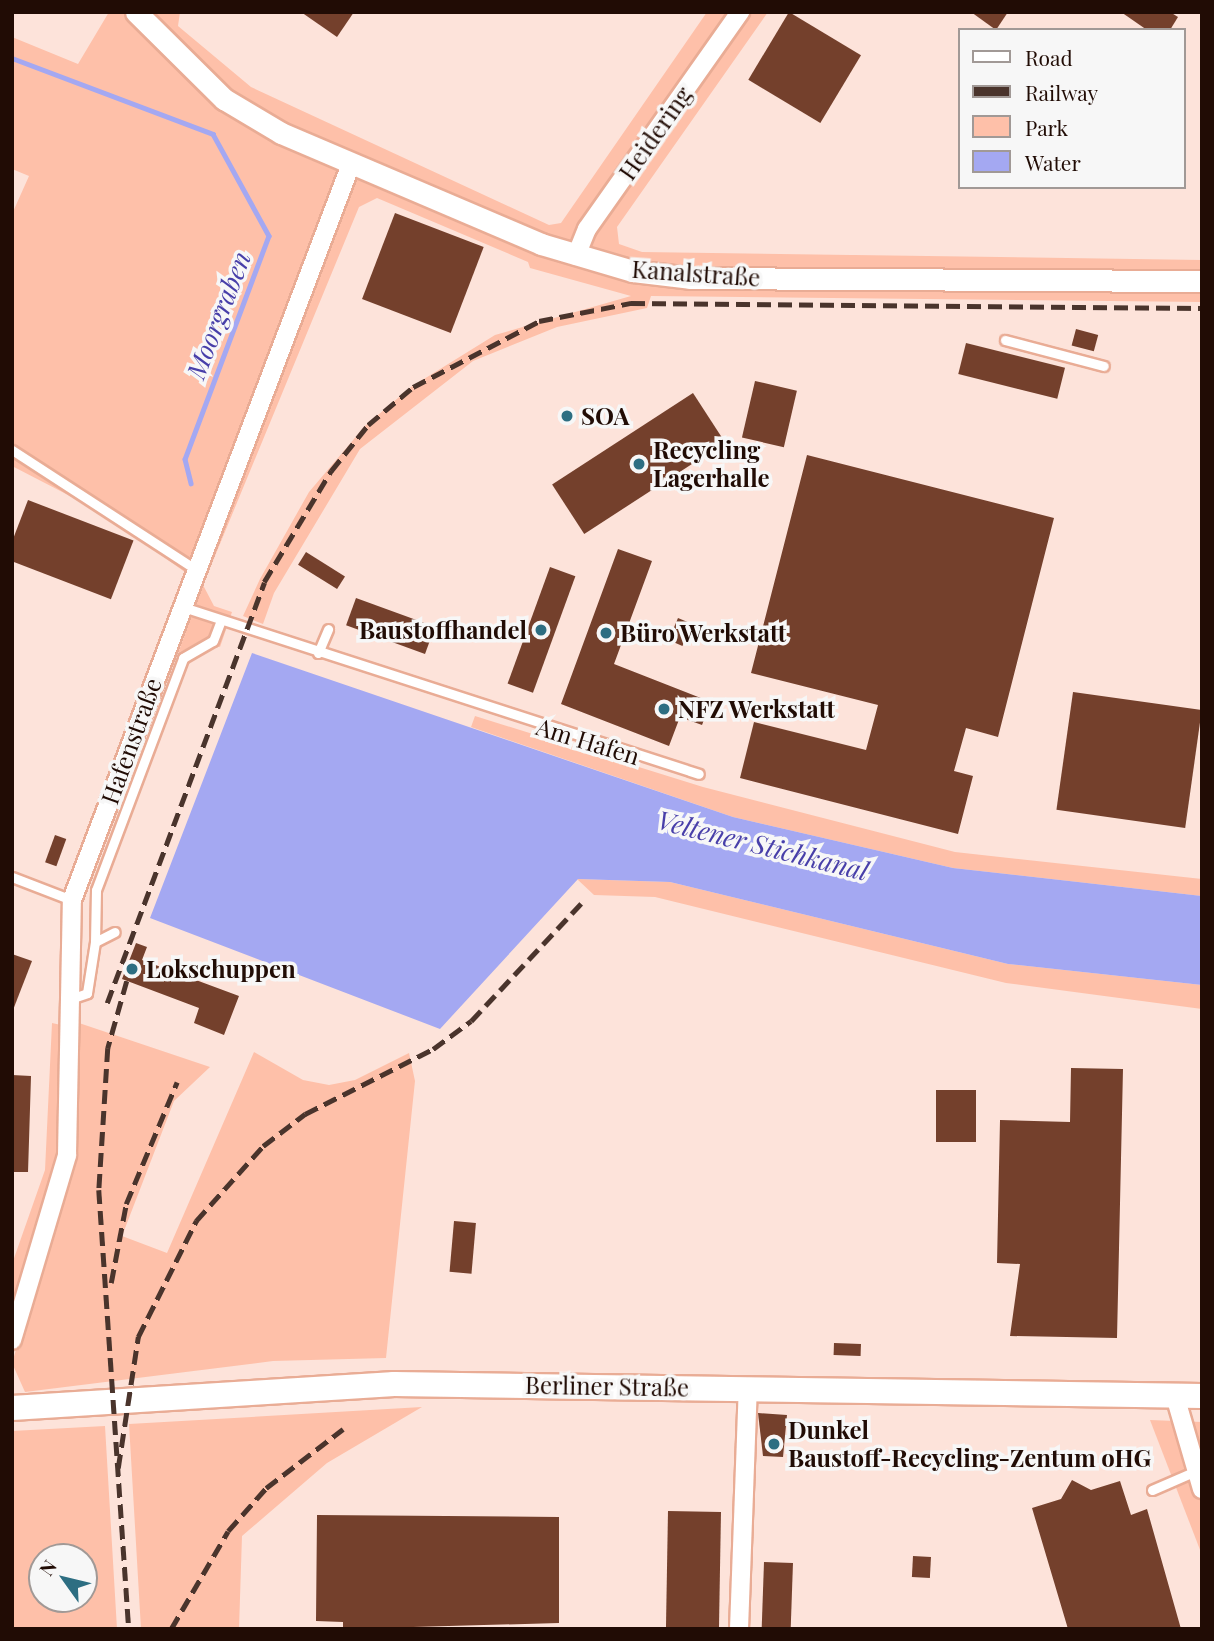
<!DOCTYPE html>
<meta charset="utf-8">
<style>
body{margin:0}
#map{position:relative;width:1214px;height:1641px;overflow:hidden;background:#fde3da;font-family:"Playfair Display",serif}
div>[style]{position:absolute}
.green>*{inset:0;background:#fec0a9}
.water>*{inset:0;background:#a4a8f2}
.stream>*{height:4.5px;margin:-2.25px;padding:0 2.25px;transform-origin:2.25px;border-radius:2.25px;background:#a4a8f2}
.building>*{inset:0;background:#74402c;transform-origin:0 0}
.roads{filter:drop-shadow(2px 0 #e9ac95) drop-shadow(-2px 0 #e9ac95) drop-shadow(0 2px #e9ac95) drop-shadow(0 -2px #e9ac95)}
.service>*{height:9px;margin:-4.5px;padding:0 4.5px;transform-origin:4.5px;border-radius:4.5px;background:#fff}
.minor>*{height:18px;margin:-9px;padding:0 9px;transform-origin:9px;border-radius:9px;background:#fff}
.tertiary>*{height:21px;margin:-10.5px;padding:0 10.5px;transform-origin:10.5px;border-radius:10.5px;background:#fff}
.secondary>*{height:24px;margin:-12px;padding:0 12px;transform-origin:12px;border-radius:12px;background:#fff}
.rail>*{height:4.5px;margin-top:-2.25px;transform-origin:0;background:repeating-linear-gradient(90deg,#4a342c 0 14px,transparent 0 21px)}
.dots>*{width:19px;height:19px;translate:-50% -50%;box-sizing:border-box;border:4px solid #f7f7f7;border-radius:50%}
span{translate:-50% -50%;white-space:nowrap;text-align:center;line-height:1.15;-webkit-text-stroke:7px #f7f7f7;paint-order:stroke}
.street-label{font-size:24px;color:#210c05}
.poi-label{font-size:24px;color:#210c05;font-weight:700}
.left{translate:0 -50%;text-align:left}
.right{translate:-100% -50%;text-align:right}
.water-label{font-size:26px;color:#483fa9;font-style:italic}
.frame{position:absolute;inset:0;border:14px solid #210c05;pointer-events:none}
.legend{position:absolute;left:958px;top:28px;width:228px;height:161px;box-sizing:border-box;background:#f7f7f7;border:2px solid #a19996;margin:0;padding:9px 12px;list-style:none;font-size:21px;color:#210c05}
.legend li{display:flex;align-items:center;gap:14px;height:35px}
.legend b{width:35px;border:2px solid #a19996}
.north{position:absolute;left:28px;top:1543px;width:70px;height:70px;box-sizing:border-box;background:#f7f7f7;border:2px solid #a19996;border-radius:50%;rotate:304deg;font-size:19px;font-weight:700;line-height:28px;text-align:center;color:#210c05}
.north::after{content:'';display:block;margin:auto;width:24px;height:32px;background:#2d6e82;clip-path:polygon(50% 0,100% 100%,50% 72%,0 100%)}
</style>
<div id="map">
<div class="green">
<i style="clip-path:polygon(109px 12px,180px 12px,178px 26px,251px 87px,549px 225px,561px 223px,707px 12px,768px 12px,617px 227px,619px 244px,642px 252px,1202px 260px,1202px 302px,651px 296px,647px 308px,557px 327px,473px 361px,360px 449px,274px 593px,263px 624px,243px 616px,260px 579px,309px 492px,365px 426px,411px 387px,495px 335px,631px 296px,530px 268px,528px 262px,377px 198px,359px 207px,203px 585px,214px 606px,232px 612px,220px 647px,203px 641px,178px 653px,203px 585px,101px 512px,12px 466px,12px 214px,29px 176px,12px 169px,12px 37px,78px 64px)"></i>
<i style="clip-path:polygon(475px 716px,703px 787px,955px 852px,1202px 879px,1202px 896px,953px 868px,733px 817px,471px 727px)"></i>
<i style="clip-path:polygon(577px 879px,670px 882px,1008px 964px,1202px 985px,1202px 1009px,1006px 983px,655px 897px,594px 895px)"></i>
<i style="clip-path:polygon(52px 1023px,61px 1025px,57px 1170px,12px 1303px,12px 1264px,45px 1170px)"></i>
<i style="clip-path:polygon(79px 1023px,210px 1067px,174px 1101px,122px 1236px,167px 1253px,254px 1052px,303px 1080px,329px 1085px,355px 1080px,409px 1053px,415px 1081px,386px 1358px,273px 1361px,25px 1392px,12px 1363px,77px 1147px)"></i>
<i style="clip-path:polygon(422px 1407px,327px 1463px,242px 1536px,239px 1629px,141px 1629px,129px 1424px)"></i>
<i style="clip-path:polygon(1150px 1420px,1202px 1422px,1202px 1555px)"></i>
<i style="clip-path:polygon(evenodd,105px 1426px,117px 1629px,12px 1629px,12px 1431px,105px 1426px,42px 1557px,84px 1557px,84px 1599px,42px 1599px,42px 1557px)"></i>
</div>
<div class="water">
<i style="clip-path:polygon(252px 653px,733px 817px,953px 868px,1202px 896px,1202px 985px,1008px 964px,670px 882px,578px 879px,440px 1029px,150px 918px)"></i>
</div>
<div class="stream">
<i style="left:12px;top:58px;width:215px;rotate:20.7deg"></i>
<i style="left:213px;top:134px;width:116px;rotate:61.2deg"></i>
<i style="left:269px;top:236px;width:238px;rotate:110.6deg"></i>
<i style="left:185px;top:459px;width:25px;rotate:76deg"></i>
</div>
<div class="building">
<i style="clip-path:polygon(301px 12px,354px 12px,337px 37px)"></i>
<i style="left:789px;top:12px;width:84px;height:79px;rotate:31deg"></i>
<i style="clip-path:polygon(971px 12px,1008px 12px,996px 30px)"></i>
<i style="clip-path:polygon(1121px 12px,1170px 12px,1178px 17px,1170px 30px,1147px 30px)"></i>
<i style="left:395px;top:213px;width:95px;height:92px;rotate:21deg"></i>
<i style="left:1076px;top:329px;width:23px;height:17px;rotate:15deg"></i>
<i style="left:966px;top:343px;width:102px;height:32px;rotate:14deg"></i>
<i style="left:755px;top:381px;width:43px;height:58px;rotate:13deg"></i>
<i style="left:693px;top:393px;width:59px;height:168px;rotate:57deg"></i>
<i style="clip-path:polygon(807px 455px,1054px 518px,998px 737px,966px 728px,954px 771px,973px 776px,958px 834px,740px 778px,754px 722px,866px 750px,878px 705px,751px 673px)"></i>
<i style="left:28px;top:500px;width:113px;height:63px;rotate:21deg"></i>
<i style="clip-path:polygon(618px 549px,652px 561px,614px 664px,711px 702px,702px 725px,680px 717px,669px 746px,561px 704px)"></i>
<i style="left:306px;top:552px;width:46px;height:15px;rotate:32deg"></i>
<i style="left:550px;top:567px;width:27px;height:124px;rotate:20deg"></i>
<i style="left:356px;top:598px;width:84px;height:29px;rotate:20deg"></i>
<i style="left:678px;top:618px;width:15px;height:24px;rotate:23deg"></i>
<i style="left:1073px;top:692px;width:130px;height:119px;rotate:8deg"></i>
<i style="left:55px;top:835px;width:12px;height:29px;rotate:20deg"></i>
<i style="clip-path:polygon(136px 943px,147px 947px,142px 960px,239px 996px,224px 1035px,194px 1023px,199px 1008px,122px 979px)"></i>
<i style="clip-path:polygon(12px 954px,32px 961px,13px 1010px,12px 1010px)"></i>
<i style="clip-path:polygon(1071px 1068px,1123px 1069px,1117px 1338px,1010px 1336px,1020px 1264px,997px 1263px,1000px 1120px,1070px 1122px)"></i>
<i style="clip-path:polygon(12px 1075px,31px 1076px,28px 1172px,12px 1172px)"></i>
<i style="left:936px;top:1090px;width:40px;height:52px"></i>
<i style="left:454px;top:1221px;width:22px;height:51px;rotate:5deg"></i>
<i style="left:834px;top:1343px;width:27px;height:12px;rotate:2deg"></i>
<i style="clip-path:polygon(758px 1413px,787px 1415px,783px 1457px,763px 1456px)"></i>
<i style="clip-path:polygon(1072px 1480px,1091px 1490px,1120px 1481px,1131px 1515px,1147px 1509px,1181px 1629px,1068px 1629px,1032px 1508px,1061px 1499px)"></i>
<i style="left:668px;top:1511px;width:53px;height:116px;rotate:1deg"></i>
<i style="clip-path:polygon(317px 1515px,559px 1517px,559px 1623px,343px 1629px,343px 1622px,316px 1621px)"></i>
<i style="left:913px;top:1556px;width:18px;height:21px;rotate:3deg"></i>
<i style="left:764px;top:1562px;width:29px;height:67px;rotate:2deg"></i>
</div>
<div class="roads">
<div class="service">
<i style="left:1005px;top:340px;width:102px;rotate:14.7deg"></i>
<i style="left:12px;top:450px;width:218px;rotate:33deg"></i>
<i style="left:183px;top:607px;width:542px;rotate:17.93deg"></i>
<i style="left:318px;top:653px;width:26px;rotate:-67deg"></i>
<i style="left:12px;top:877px;width:64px;rotate:21deg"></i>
<i style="left:95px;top:942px;width:52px;rotate:-88.9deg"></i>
<i style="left:96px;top:890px;width:248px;rotate:-69.4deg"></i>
<i style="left:183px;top:658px;width:34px;rotate:-30deg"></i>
<i style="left:213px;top:641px;width:22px;rotate:-69deg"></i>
<i style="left:70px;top:999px;width:18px;rotate:-19deg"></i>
<i style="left:87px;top:993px;width:52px;rotate:-81.1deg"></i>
<i style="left:95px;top:942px;width:22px;rotate:-27deg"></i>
<i style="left:1152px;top:1490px;width:48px;rotate:-23.4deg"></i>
</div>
<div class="minor">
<i style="left:576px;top:256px;width:29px;rotate:-68deg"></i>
<i style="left:587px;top:229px;width:266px;rotate:-54.8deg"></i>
<i style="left:12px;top:1340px;width:193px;rotate:-73.4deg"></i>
<i style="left:67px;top:1155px;width:255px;rotate:-88.9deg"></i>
<i style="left:72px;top:900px;width:787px;rotate:-69.24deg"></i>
<i style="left:1175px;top:1396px;width:97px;rotate:73.8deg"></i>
<i style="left:739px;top:1629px;width:242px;rotate:-87.9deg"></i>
</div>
<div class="tertiary">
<i style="left:136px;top:12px;width:124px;rotate:44.7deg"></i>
<i style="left:224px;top:99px;width:66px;rotate:30.8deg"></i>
<i style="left:281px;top:133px;width:283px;rotate:23.1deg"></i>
<i style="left:541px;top:244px;width:96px;rotate:16.4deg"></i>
<i style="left:633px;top:271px;width:57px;rotate:7deg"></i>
<i style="left:690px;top:278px;width:512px;rotate:0.34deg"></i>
</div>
<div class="secondary">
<i style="left:12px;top:1408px;width:383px;rotate:-3.6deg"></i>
<i style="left:394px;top:1384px;width:808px;rotate:0.85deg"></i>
</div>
</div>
<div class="rail">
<i style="left:127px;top:981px;width:70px;rotate:105.8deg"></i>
<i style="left:108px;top:1048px;width:142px;rotate:93.6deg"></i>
<i style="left:99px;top:1190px;width:440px;rotate:86.1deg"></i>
<i style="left:107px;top:1003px;width:449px;rotate:-69.5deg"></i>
<i style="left:264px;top:582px;width:130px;rotate:-58.9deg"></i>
<i style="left:331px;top:471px;width:59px;rotate:-51.2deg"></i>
<i style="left:368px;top:425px;width:59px;rotate:-40.2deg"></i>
<i style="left:413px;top:387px;width:142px;rotate:-27.6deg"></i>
<i style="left:539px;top:321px;width:94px;rotate:-11.1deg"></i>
<i style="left:631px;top:303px;width:571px;rotate:0.5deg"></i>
<i style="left:111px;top:1283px;width:80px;rotate:-79.2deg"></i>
<i style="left:126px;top:1204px;width:132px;rotate:-67.3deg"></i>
<i style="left:118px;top:1468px;width:133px;rotate:-81.3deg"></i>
<i style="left:138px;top:1337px;width:130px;rotate:-63.4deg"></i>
<i style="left:196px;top:1221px;width:101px;rotate:-48.2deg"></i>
<i style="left:263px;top:1146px;width:53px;rotate:-37.3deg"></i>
<i style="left:305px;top:1114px;width:144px;rotate:-26.9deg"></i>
<i style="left:433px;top:1049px;width:47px;rotate:-36.4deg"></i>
<i style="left:471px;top:1021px;width:168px;rotate:-46.9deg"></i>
<i style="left:171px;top:1629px;width:113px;rotate:-59.8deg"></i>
<i style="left:228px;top:1531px;width:57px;rotate:-48.5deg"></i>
<i style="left:266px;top:1488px;width:97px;rotate:-37.5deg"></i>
</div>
<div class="dots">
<i style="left:567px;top:416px;background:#2d6e82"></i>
<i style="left:639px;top:464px;background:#2d6e82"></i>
<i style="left:541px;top:630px;background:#2d6e82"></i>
<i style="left:606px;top:633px;background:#2d6e82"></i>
<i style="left:664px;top:709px;background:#2d6e82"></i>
<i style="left:132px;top:969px;background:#2d6e82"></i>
<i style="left:774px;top:1444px;background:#2d6e82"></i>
</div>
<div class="street-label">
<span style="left:655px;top:133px;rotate:-55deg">Heidering</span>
<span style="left:696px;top:273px;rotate:4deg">Kanalstraße</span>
<span style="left:131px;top:741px;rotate:-70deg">Hafenstraße</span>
<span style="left:588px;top:741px;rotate:17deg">Am Hafen</span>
<span style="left:607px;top:1386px;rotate:1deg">Berliner Straße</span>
</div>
<div class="poi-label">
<span class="left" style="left:581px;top:416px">SOA</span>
<span class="left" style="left:653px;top:464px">Recycling<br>Lagerhalle</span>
<span class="right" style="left:527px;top:630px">Baustoffhandel</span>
<span class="left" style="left:620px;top:633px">Büro Werkstatt</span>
<span class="left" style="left:678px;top:709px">NFZ Werkstatt</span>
<span class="left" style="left:146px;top:969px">Lokschuppen</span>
<span class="left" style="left:788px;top:1444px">Dunkel<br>Baustoff-Recycling-Zentum oHG</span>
</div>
<div class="water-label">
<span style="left:218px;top:315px;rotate:-69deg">Moorgraben</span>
<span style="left:763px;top:845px;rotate:14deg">Veltener Stichkanal</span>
</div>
<div class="frame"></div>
<ul class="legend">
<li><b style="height:9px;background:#fff"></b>Road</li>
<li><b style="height:9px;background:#4a342c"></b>Railway</li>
<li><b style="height:19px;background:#fec0a9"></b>Park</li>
<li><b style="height:19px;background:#a4a8f2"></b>Water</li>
</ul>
<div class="north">N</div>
</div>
